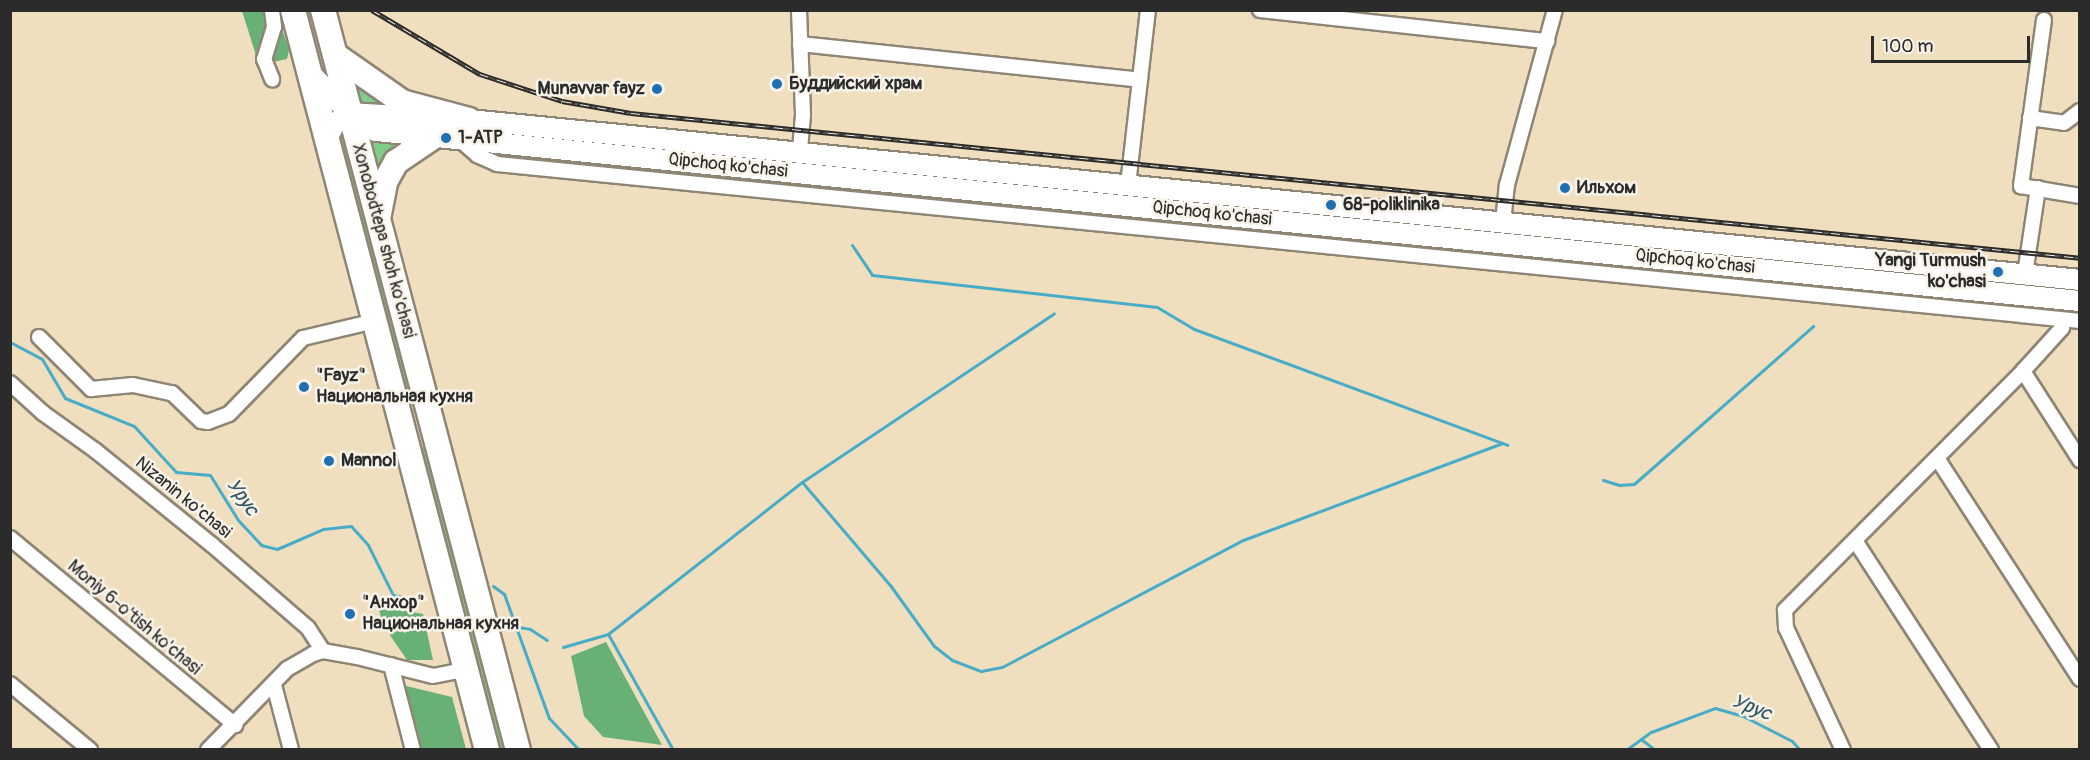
<!DOCTYPE html>
<meta charset="utf-8">
<style>
body{margin:0}
#map{position:relative;width:2090px;height:760px;overflow:hidden;background:#f0dfbf;font-family:Pangolin,sans-serif}
div>[style]{position:absolute}
.green>*{inset:0;background:#80cc8a}
.forest>*{inset:0;background:#68b076}
.stream>*{height:3px;margin:-1.5px;padding:0 1.5px;transform-origin:1.5px;border-radius:1.5px;background:#48acc7}
.roads{filter:drop-shadow(2px 0 #8e8575) drop-shadow(-2px 0 #8e8575) drop-shadow(0 2px #8e8575) drop-shadow(0 -2px #8e8575)}
.street>*{height:14px;margin:-7px;padding:0 7px;transform-origin:7px;border-radius:7px;background:#fff}
.primary>*{height:20px;margin:-10px;padding:0 10px;transform-origin:10px;border-radius:10px;background:#fff}
.highway>*{height:24px;margin:-12px;padding:0 12px;transform-origin:12px;border-radius:12px;background:#fff}
.rail>*{height:5px;margin-top:-2.5px;transform-origin:0;background:repeating-linear-gradient(90deg,#f7f3e8 0 9px,#2b2b2b 0 18px);box-sizing:border-box;border-block:2px solid #2b2b2b}
.dots>*{width:16px;height:16px;translate:-50% -50%;box-sizing:border-box;border:3px solid #f7f3e8;border-radius:50%}
span{translate:-50% -50%;white-space:nowrap;text-align:center;line-height:1.15;-webkit-text-stroke:5px #f7f3e8;paint-order:stroke}
.poi-label{font-size:18px;color:#2b2b2b;font-weight:700}
.left{translate:0 -50%;text-align:left}
.right{translate:-100% -50%;text-align:right}
.street-label{font-size:18px;color:#2b2b2b}
.water-label{font-size:20px;color:#355862;font-style:italic}
.frame{position:absolute;inset:0;border:12px solid #2b2b2b;pointer-events:none}
.scale{position:absolute;left:1871px;top:36px;width:159px;height:27px;box-sizing:border-box;border:3px solid #2b2b2b;border-top:0;padding-left:8px;font-size:18px;line-height:21px;white-space:nowrap;color:#2b2b2b;-webkit-text-stroke:4px #f7f3e8;paint-order:stroke}
</style>
<div id="map">
<div class="green">
<i style="clip-path:polygon(356px 83px,401px 110px,361px 107px)"></i>
<i style="clip-path:polygon(340px 139px,344px 141px,414px 404px,407px 406px)"></i>
<i style="clip-path:polygon(371px 142px,409px 144px,380px 178px)"></i>
<i style="clip-path:polygon(421px 447px,425px 448px,505px 749px,498px 749px)"></i>
</div>
<div class="forest">
<i style="clip-path:polygon(242px 11px,276px 11px,289px 50px,287px 59px,259px 65px)"></i>
<i style="clip-path:polygon(378px 606px,423px 614px,433px 660px,407px 660px,383px 625px)"></i>
<i style="clip-path:polygon(606px 642px,662px 745px,603px 737px,584px 716px,571px 656px)"></i>
<i style="clip-path:polygon(402px 685px,452px 697px,466px 749px,418px 749px)"></i>
</div>
<div class="stream">
<i style="left:852px;top:245px;width:36px;rotate:56deg"></i>
<i style="left:872px;top:275px;width:287px;rotate:6.4deg"></i>
<i style="left:1157px;top:307px;width:43px;rotate:30.7deg"></i>
<i style="left:1194px;top:329px;width:334px;rotate:20.3deg"></i>
<i style="left:10px;top:342px;width:36px;rotate:28deg"></i>
<i style="left:42px;top:359px;width:45px;rotate:59.5deg"></i>
<i style="left:65px;top:398px;width:74px;rotate:22.1deg"></i>
<i style="left:134px;top:426px;width:62px;rotate:47.6deg"></i>
<i style="left:176px;top:472px;width:34px;rotate:5deg"></i>
<i style="left:210px;top:475px;width:53px;rotate:58.1deg"></i>
<i style="left:238px;top:520px;width:34px;rotate:47deg"></i>
<i style="left:261px;top:545px;width:16px;rotate:14deg"></i>
<i style="left:277px;top:549px;width:50px;rotate:-23.5deg"></i>
<i style="left:323px;top:529px;width:28px;rotate:-6deg"></i>
<i style="left:351px;top:526px;width:25px;rotate:48deg"></i>
<i style="left:368px;top:545px;width:56px;rotate:63.4deg"></i>
<i style="left:393px;top:595px;width:25px;rotate:11deg"></i>
<i style="left:1603px;top:480px;width:17px;rotate:17deg"></i>
<i style="left:1619px;top:485px;width:15px;rotate:-4deg"></i>
<i style="left:1634px;top:484px;width:239px;rotate:-41.4deg"></i>
<i style="left:802px;top:482px;width:135px;rotate:49.5deg"></i>
<i style="left:890px;top:585px;width:75px;rotate:54.2deg"></i>
<i style="left:934px;top:646px;width:23px;rotate:38deg"></i>
<i style="left:952px;top:660px;width:31px;rotate:21deg"></i>
<i style="left:981px;top:671px;width:21px;rotate:-11deg"></i>
<i style="left:1002px;top:667px;width:272px;rotate:-27.8deg"></i>
<i style="left:1243px;top:540px;width:277px;rotate:-20.5deg"></i>
<i style="left:493px;top:586px;width:14px;rotate:36deg"></i>
<i style="left:504px;top:594px;width:132px;rotate:70.1deg"></i>
<i style="left:549px;top:718px;width:44px;rotate:46.8deg"></i>
<i style="left:518px;top:627px;width:12px;rotate:9deg"></i>
<i style="left:530px;top:629px;width:20px;rotate:33deg"></i>
<i style="left:608px;top:634px;width:133px;rotate:60.7deg"></i>
<i style="left:563px;top:647px;width:47px;rotate:-16.1deg"></i>
<i style="left:608px;top:634px;width:246px;rotate:-38.1deg"></i>
<i style="left:802px;top:482px;width:303px;rotate:-33.8deg"></i>
<i style="left:1641px;top:739px;width:18px;rotate:38deg"></i>
<i style="left:1626px;top:750px;width:31px;rotate:-36deg"></i>
<i style="left:1651px;top:732px;width:68px;rotate:-20.6deg"></i>
<i style="left:1715px;top:708px;width:29px;rotate:16deg"></i>
<i style="left:1743px;top:716px;width:55px;rotate:27deg"></i>
<i style="left:1792px;top:741px;width:12px;rotate:48deg"></i>
</div>
<div class="roads">
<div class="street">
<i style="left:272px;top:10px;width:17px;rotate:83deg"></i>
<i style="left:274px;top:27px;width:34px;rotate:107deg"></i>
<i style="left:264px;top:59px;width:22px;rotate:68deg"></i>
<i style="left:799px;top:10px;width:105px;rotate:87.8deg"></i>
<i style="left:803px;top:115px;width:38px;rotate:95deg"></i>
<i style="left:1260px;top:10px;width:289px;rotate:6.2deg"></i>
<i style="left:2044px;top:20px;width:168px;rotate:97.9deg"></i>
<i style="left:2021px;top:186px;width:60px;rotate:9.6deg"></i>
<i style="left:800px;top:44px;width:342px;rotate:6deg"></i>
<i style="left:2030px;top:118px;width:34px;rotate:8deg"></i>
<i style="left:2064px;top:123px;width:20px;rotate:-37deg"></i>
<i style="left:460px;top:140px;width:23px;rotate:41deg"></i>
<i style="left:477px;top:155px;width:22px;rotate:24deg"></i>
<i style="left:497px;top:164px;width:1591px;rotate:5.66deg"></i>
<i style="left:1128px;top:185px;width:176px;rotate:-83.5deg"></i>
<i style="left:1503px;top:222px;width:37px;rotate:-84deg"></i>
<i style="left:1507px;top:185px;width:181px;rotate:-74.7deg"></i>
<i style="left:2025px;top:274px;width:87px;rotate:-81.4deg"></i>
<i style="left:39px;top:337px;width:74px;rotate:45deg"></i>
<i style="left:91px;top:389px;width:42px;rotate:-5.4deg"></i>
<i style="left:133px;top:385px;width:40px;rotate:12deg"></i>
<i style="left:172px;top:393px;width:40px;rotate:44deg"></i>
<i style="left:201px;top:421px;width:7px;rotate:8deg"></i>
<i style="left:208px;top:422px;width:22px;rotate:-21deg"></i>
<i style="left:229px;top:414px;width:106px;rotate:-45.8deg"></i>
<i style="left:303px;top:338px;width:74px;rotate:-13.3deg"></i>
<i style="left:2023px;top:371px;width:106px;rotate:57.4deg"></i>
<i style="left:10px;top:383px;width:45px;rotate:42.3deg"></i>
<i style="left:43px;top:413px;width:65px;rotate:35.6deg"></i>
<i style="left:96px;top:451px;width:148px;rotate:39deg"></i>
<i style="left:211px;top:544px;width:128px;rotate:40.9deg"></i>
<i style="left:308px;top:628px;width:27px;rotate:57deg"></i>
<i style="left:1937px;top:458px;width:263px;rotate:57.1deg"></i>
<i style="left:10px;top:538px;width:293px;rotate:39.7deg"></i>
<i style="left:1856px;top:542px;width:248px;rotate:57deg"></i>
<i style="left:391px;top:665px;width:88px;rotate:75.5deg"></i>
<i style="left:10px;top:684px;width:104px;rotate:39.5deg"></i>
<i style="left:274px;top:685px;width:67px;rotate:75.3deg"></i>
<i style="left:208px;top:750px;width:113px;rotate:-45.7deg"></i>
<i style="left:287px;top:669px;width:30px;rotate:-30deg"></i>
<i style="left:313px;top:654px;width:10px;rotate:-17deg"></i>
<i style="left:323px;top:651px;width:35px;rotate:10deg"></i>
<i style="left:357px;top:657px;width:78px;rotate:14deg"></i>
<i style="left:433px;top:676px;width:33px;rotate:-11deg"></i>
<i style="left:1843px;top:750px;width:135px;rotate:-115deg"></i>
<i style="left:1786px;top:628px;width:18px;rotate:-93deg"></i>
<i style="left:1785px;top:610px;width:337px;rotate:-45.1deg"></i>
<i style="left:2023px;top:371px;width:58px;rotate:-47.8deg"></i>
<i style="left:2062px;top:328px;width:8px;rotate:-83deg"></i>
</div>
<div class="primary">
<i style="left:309px;top:72px;width:69px;rotate:45.6deg"></i>
<i style="left:357px;top:121px;width:21px;rotate:28deg"></i>
<i style="left:376px;top:131px;width:1712px;rotate:5.7deg"></i>
<i style="left:327px;top:139px;width:18px;rotate:-63deg"></i>
<i style="left:335px;top:123px;width:18px;rotate:-34deg"></i>
<i style="left:350px;top:113px;width:119px;rotate:3.4deg"></i>
<i style="left:469px;top:120px;width:1619px;rotate:5.67deg"></i>
</div>
<div class="highway">
<i style="left:293px;top:10px;width:765px;rotate:75.31deg"></i>
<i style="left:323px;top:10px;width:765px;rotate:75.24deg"></i>
<i style="left:335px;top:55px;width:82px;rotate:35deg"></i>
<i style="left:402px;top:102px;width:69px;rotate:15deg"></i>
<i style="left:379px;top:214px;width:33px;rotate:-79deg"></i>
<i style="left:385px;top:182px;width:23px;rotate:-61deg"></i>
<i style="left:396px;top:162px;width:45px;rotate:-34deg"></i>
</div>
</div>
<div class="rail">
<i style="left:372px;top:10px;width:126px;rotate:30.7deg"></i>
<i style="left:480px;top:74px;width:86px;rotate:18.2deg"></i>
<i style="left:562px;top:101px;width:70px;rotate:9.9deg"></i>
<i style="left:631px;top:113px;width:1456px;rotate:5.71deg"></i>
</div>
<div class="dots">
<i style="left:777px;top:84px;background:#1f6fb2"></i>
<i style="left:657px;top:89px;background:#1f6fb2"></i>
<i style="left:446px;top:138px;background:#1f6fb2"></i>
<i style="left:1565px;top:188px;background:#1f6fb2"></i>
<i style="left:1331px;top:205px;background:#1f6fb2"></i>
<i style="left:1998px;top:272px;background:#1f6fb2"></i>
<i style="left:304px;top:387px;background:#1f6fb2"></i>
<i style="left:329px;top:461px;background:#1f6fb2"></i>
<i style="left:350px;top:614px;background:#1f6fb2"></i>
</div>
<div class="poi-label">
<span class="left" style="left:789px;top:84px">Буддийский храм</span>
<span class="right" style="left:645px;top:89px">Munavvar fayz</span>
<span class="left" style="left:458px;top:138px">1-ATP</span>
<span class="left" style="left:1577px;top:188px">Ильхом</span>
<span class="left" style="left:1343px;top:205px">68-poliklinika</span>
<span class="right" style="left:1986px;top:272px">Yangi Turmush<br>ko'chasi</span>
<span class="left" style="left:316px;top:387px">"Fayz"<br>Национальная кухня</span>
<span class="left" style="left:341px;top:461px">Mannol</span>
<span class="left" style="left:362px;top:614px">"Анхор"<br>Национальная кухня</span>
</div>
<div class="street-label">
<span style="left:728px;top:166px;rotate:6deg">Qipchoq ko'chasi</span>
<span style="left:1212px;top:214px;rotate:6deg">Qipchoq ko'chasi</span>
<span style="left:383px;top:241px;rotate:75deg">Xonobodtepa shoh ko'chasi</span>
<span style="left:1695px;top:262px;rotate:6deg">Qipchoq ko'chasi</span>
<span style="left:183px;top:498px;rotate:39deg">Nizanin ko'chasi</span>
<span style="left:134px;top:618px;rotate:40deg">Moniy 6-o'tish ko'chasi</span>
</div>
<div class="water-label">
<span style="left:243px;top:497px;rotate:55deg">Урус</span>
<span style="left:1752px;top:707px;rotate:22deg">Урус</span>
</div>
<div class="frame"></div>
<div class="scale">100 m</div>
</div>
